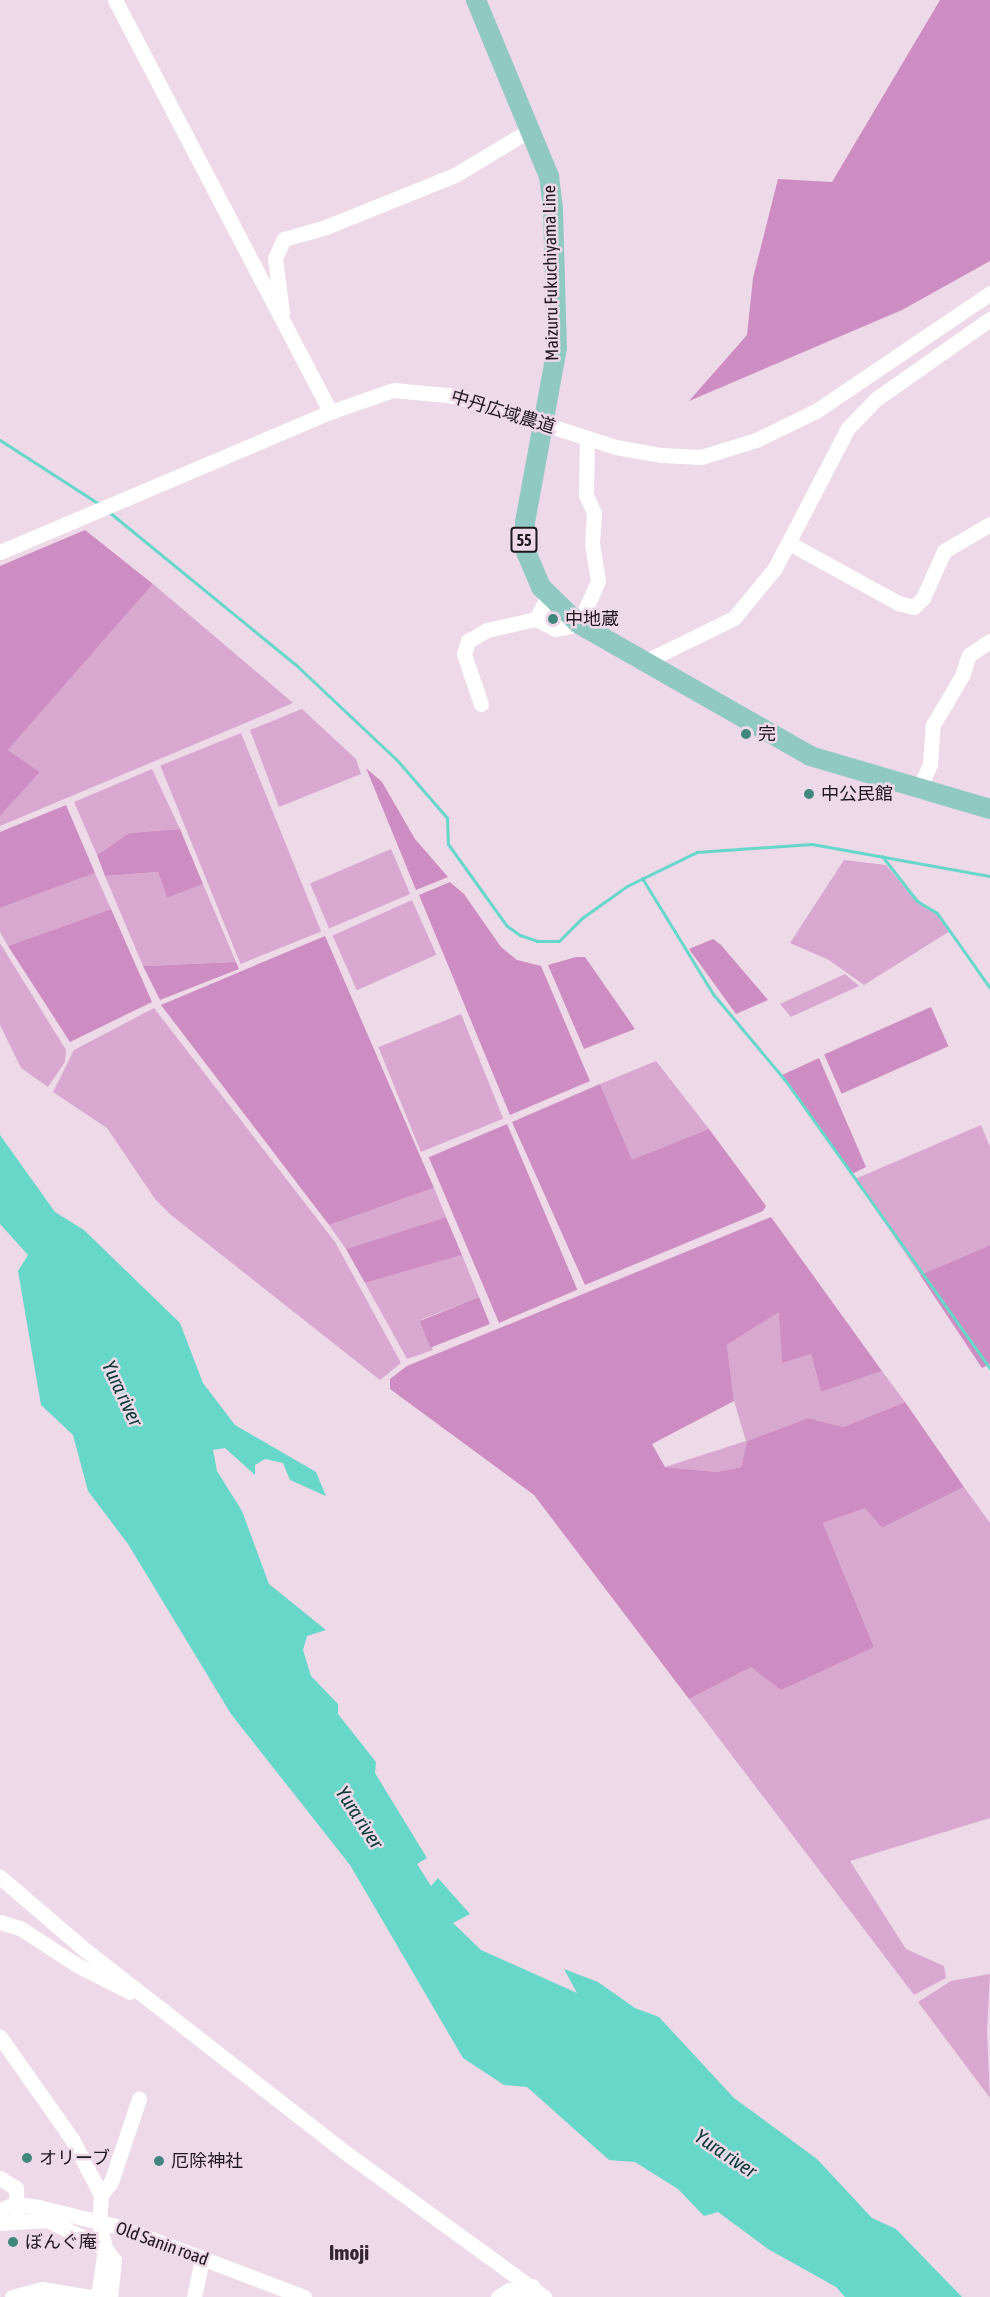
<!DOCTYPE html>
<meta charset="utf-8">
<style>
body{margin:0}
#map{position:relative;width:990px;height:2297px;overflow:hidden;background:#edd9e8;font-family:"Asap Condensed","Noto Sans JP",sans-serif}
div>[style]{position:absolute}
.green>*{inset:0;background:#d9a8d0;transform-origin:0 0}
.forest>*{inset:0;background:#ce8dc2;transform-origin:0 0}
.water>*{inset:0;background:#67d7c9}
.stream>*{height:3px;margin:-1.5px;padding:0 1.5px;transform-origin:1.5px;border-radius:1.5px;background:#67d7c9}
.minor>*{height:15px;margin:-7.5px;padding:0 7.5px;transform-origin:7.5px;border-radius:7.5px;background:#fff}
.major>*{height:20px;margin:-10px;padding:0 10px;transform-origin:10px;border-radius:10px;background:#90c8c2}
.dots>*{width:16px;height:16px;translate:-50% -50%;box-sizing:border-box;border:3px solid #edd9e8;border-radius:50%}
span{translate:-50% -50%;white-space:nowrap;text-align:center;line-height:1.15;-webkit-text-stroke:5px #edd9e8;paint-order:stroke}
.shield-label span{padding:2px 4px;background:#edd9e8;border:2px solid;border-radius:4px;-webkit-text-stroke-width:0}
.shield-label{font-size:16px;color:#1f181d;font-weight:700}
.street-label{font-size:18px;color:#1f181d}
.poi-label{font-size:18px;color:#1f181d}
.left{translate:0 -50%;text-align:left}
.water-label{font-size:20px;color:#033a35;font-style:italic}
.quarter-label{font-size:21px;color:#322430;font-weight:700}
</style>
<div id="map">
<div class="green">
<i style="clip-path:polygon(153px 584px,293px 703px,0 826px,0 816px,40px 772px,8px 750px)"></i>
<i style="clip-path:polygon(302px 709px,356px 759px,361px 774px,279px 807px,250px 730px)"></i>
<i style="left:241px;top:733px;width:214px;height:87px;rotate:68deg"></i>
<i style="clip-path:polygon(152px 769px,180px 829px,129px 833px,97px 855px,74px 802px)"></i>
<i style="left:391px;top:849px;width:49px;height:88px;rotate:67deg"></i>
<i style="clip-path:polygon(844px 860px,886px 865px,917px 902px,937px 914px,950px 931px,864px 985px,829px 960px,790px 943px)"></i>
<i style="clip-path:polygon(158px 872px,167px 898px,203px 884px,236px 962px,143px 966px,105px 876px)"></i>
<i style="clip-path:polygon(95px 873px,111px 909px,8px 946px,0 932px,0 908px)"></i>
<i style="left:412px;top:900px;width:60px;height:87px;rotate:66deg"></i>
<i style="clip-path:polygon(0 943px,66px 1050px,65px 1062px,48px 1087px,21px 1068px,0 1025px)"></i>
<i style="clip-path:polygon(845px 974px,859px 986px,791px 1017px,780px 1004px)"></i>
<i style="clip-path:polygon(154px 1008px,335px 1242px,401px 1363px,380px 1380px,171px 1215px,155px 1199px,107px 1128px,53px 1092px,74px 1050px)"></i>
<i style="left:461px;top:1014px;width:113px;height:89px;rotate:68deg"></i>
<i style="clip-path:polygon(656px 1061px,709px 1129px,632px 1161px,600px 1084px)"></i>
<i style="clip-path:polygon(981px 1125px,990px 1147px,990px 1245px,920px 1275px,855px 1179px)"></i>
<i style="clip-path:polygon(434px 1188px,446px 1217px,346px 1249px,329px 1225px)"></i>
<i style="clip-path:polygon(462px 1255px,479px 1297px,420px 1320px,433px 1350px,407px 1359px,365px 1283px)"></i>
<i style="clip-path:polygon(780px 1311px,782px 1362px,811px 1354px,821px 1392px,882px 1371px,905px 1402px,843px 1427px,808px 1418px,747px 1441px,741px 1467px,717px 1472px,665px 1467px,746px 1441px,734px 1401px,727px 1345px)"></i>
<i style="clip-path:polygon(964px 1487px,990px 1523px,990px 1818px,850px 1861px,906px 1949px,944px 1966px,946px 1978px,914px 1995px,689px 1699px,751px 1666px,874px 1647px,823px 1523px,865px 1507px,882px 1528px)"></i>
<i style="clip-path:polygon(990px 1974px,987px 2031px,990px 2098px,918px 2002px,951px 1981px)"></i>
</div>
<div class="forest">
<i style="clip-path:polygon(940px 0,990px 0,990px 261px,902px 310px,689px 401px,747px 335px,753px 278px,778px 179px,832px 182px)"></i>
<i style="clip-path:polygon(85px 530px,153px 584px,8px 750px,40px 772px,0 816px,0 566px)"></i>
<i style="clip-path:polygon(366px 768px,382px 782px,415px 839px,448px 877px,416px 890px)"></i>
<i style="clip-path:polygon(66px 805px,95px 873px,0 908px,0 832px)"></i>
<i style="clip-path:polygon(180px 829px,203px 884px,167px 898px,158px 872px,105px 876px,97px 855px,129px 833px)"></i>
<i style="clip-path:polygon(450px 882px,464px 894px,501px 947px,517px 960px,541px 966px,590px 1081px,510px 1115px,419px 895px)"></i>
<i style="clip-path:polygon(111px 909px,152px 1002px,70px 1042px,8px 946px)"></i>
<i style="clip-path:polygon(325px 936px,434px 1188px,329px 1225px,161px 1005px)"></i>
<i style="clip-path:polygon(713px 939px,721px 945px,768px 1000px,736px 1014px,689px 949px)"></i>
<i style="clip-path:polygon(576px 957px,585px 957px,635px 1029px,584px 1049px,548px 965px)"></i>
<i style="clip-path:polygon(236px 962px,239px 969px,160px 1000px,143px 966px)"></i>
<i style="left:931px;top:1007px;width:43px;height:117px;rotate:66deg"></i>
<i style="clip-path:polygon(819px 1058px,866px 1167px,852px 1174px,782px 1075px)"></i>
<i style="clip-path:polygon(600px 1084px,632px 1160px,709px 1129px,766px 1206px,763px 1211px,585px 1285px,512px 1122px)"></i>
<i style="left:507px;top:1124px;width:180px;height:85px;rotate:67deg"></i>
<i style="clip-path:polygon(446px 1217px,462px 1255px,365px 1283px,346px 1249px)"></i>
<i style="clip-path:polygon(771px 1217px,882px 1371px,821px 1392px,811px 1354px,782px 1363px,779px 1312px,727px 1345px,734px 1401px,652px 1444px,665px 1467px,717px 1472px,741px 1467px,747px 1441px,808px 1418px,843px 1427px,905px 1402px,964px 1487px,882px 1528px,865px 1508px,823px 1523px,874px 1647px,781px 1690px,751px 1667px,689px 1699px,534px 1495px,390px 1389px,390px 1379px,407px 1366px)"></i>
<i style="clip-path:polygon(990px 1245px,990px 1364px,982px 1368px,920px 1275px)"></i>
<i style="left:479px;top:1297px;width:29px;height:64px;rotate:68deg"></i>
</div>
<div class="water">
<i style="clip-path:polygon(0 1135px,55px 1212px,84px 1230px,180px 1323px,203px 1383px,235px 1425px,316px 1472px,326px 1496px,290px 1480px,283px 1463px,265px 1459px,255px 1465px,255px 1475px,225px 1448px,213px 1450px,217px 1471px,242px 1511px,269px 1584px,326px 1630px,307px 1636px,303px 1650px,311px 1676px,338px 1704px,338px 1714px,376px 1762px,375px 1773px,427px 1858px,417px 1864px,431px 1886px,438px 1878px,470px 1914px,453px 1923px,481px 1950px,577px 1993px,564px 1969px,598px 1982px,635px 2008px,659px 2017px,734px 2098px,817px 2159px,872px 2218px,896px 2229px,962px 2297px,845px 2297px,836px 2287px,768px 2249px,718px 2212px,704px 2216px,678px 2189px,635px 2162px,609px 2160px,527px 2087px,504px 2085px,463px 2058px,350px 1865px,231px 1714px,128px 1544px,88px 1491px,73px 1435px,41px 1405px,18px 1271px,28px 1255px,0 1224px)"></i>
</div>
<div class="stream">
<i style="left:0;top:440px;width:118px;rotate:32.9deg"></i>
<i style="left:109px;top:512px;width:240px;rotate:39.3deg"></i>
<i style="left:295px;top:664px;width:140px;rotate:43.3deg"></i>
<i style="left:397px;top:760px;width:77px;rotate:49.2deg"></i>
<i style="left:447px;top:818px;width:26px;rotate:88deg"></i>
<i style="left:448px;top:844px;width:101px;rotate:54.3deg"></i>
<i style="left:507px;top:926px;width:16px;rotate:35deg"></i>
<i style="left:520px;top:935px;width:18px;rotate:19deg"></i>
<i style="left:537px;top:941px;width:22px"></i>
<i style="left:559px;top:941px;width:33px;rotate:-45deg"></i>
<i style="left:582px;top:918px;width:55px;rotate:-35.4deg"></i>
<i style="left:627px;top:886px;width:78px;rotate:-25.9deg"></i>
<i style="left:697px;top:852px;width:115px;rotate:-4deg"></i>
<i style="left:812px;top:844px;width:181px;rotate:10.2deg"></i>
<i style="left:882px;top:856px;width:57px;rotate:52.1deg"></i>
<i style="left:917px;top:901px;width:23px;rotate:31deg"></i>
<i style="left:937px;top:913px;width:92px;rotate:54.8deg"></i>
<i style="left:642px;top:878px;width:136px;rotate:58.5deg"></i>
<i style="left:713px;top:994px;width:112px;rotate:50.1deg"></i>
<i style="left:785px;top:1080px;width:354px;rotate:54.6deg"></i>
</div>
<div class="minor">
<i style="left:115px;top:0;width:465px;rotate:62.4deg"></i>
<i style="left:282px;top:313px;width:55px;rotate:-97.3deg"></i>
<i style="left:275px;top:258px;width:21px;rotate:-65deg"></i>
<i style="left:284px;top:239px;width:44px;rotate:-15.9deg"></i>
<i style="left:326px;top:227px;width:139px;rotate:-22deg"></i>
<i style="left:455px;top:175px;width:87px;rotate:-31deg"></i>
<i style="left:789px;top:543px;width:124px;rotate:28.8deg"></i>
<i style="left:898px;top:603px;width:16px;rotate:14deg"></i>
<i style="left:914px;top:607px;width:13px;rotate:-45deg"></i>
<i style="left:923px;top:598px;width:51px;rotate:-65.9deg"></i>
<i style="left:944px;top:551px;width:53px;rotate:-30.4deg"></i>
<i style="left:0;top:552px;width:358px;rotate:-23deg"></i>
<i style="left:330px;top:412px;width:67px;rotate:-19.2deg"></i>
<i style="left:393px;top:390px;width:64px;rotate:5.4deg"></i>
<i style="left:457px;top:396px;width:167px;rotate:17.8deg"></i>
<i style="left:616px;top:447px;width:46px;rotate:10.1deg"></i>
<i style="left:661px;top:455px;width:40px;rotate:2.9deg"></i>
<i style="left:701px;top:457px;width:58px;rotate:-17.2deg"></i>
<i style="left:756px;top:440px;width:67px;rotate:-25.8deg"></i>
<i style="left:816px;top:411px;width:210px;rotate:-34.1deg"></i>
<i style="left:536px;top:619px;width:22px;rotate:27deg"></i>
<i style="left:556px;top:629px;width:24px;rotate:-12deg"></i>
<i style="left:579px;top:624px;width:47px;rotate:-66.2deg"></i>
<i style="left:598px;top:581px;width:38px;rotate:-99deg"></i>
<i style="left:592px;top:543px;width:30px;rotate:-86deg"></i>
<i style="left:594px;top:513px;width:20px;rotate:-114deg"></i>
<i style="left:586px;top:495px;width:56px;rotate:-89deg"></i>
<i style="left:646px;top:661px;width:98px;rotate:-26deg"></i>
<i style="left:734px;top:618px;width:65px;rotate:-50.6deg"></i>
<i style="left:775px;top:568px;width:158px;rotate:-62.5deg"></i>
<i style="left:848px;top:428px;width:40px;rotate:-46deg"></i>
<i style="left:876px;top:399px;width:139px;rotate:-35.1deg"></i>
<i style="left:481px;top:704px;width:53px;rotate:-108.8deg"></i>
<i style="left:464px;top:654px;width:14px;rotate:-73deg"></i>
<i style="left:468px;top:641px;width:22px;rotate:-30deg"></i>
<i style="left:487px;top:630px;width:50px;rotate:-12.7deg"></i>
<i style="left:536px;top:619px;width:26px;rotate:-62deg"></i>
<i style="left:919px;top:789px;width:27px;rotate:-66deg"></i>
<i style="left:930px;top:764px;width:39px;rotate:-86deg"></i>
<i style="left:933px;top:725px;width:57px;rotate:-59.4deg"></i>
<i style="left:962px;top:676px;width:22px;rotate:-72deg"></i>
<i style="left:969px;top:655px;width:25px;rotate:-34deg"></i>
<i style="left:0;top:1877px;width:111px;rotate:40.6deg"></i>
<i style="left:84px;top:1949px;width:327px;rotate:37.9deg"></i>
<i style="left:342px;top:2150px;width:250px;rotate:36deg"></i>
<i style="left:0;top:1922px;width:21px;rotate:17deg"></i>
<i style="left:20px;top:1928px;width:68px;rotate:33deg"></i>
<i style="left:77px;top:1965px;width:59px;rotate:27deg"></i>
<i style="left:0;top:2037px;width:125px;rotate:54.8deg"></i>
<i style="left:72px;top:2139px;width:63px;rotate:62.6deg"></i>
<i style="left:101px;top:2195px;width:27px;rotate:94deg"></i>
<i style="left:99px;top:2222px;width:27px;rotate:77deg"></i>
<i style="left:105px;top:2248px;width:15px;rotate:53deg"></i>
<i style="left:114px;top:2260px;width:37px;rotate:96deg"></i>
<i style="left:0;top:2178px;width:19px;rotate:32deg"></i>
<i style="left:16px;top:2188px;width:26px;rotate:88deg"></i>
<i style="left:101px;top:2195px;width:16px;rotate:-52deg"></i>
<i style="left:111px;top:2182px;width:88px;rotate:-71.4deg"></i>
<i style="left:0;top:2210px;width:16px;rotate:-22deg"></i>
<i style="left:15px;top:2204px;width:23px;rotate:7deg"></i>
<i style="left:38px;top:2207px;width:84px;rotate:13.7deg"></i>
<i style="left:120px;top:2227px;width:197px;rotate:20.8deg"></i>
<i style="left:0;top:2223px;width:47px;rotate:-3.7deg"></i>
<i style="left:47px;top:2220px;width:64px;rotate:25.8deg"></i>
<i style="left:12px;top:2297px;width:31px;rotate:-15deg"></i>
<i style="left:42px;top:2289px;width:50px;rotate:9.3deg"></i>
<i style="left:98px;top:2297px;width:49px;rotate:-81.9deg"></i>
<i style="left:194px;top:2297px;width:40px;rotate:-78deg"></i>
<i style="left:498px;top:2297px;width:13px;rotate:-32deg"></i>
<i style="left:509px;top:2290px;width:16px;rotate:22deg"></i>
<i style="left:524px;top:2296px;width:13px;rotate:-51deg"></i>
</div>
<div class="major">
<i style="left:476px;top:0;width:191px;rotate:67.5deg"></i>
<i style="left:549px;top:176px;width:33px;rotate:83deg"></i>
<i style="left:553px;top:209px;width:139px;rotate:88.4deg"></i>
<i style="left:557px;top:348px;width:177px;rotate:100.4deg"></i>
<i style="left:525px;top:522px;width:25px;rotate:92deg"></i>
<i style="left:524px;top:547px;width:43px;rotate:67deg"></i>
<i style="left:541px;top:587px;width:53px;rotate:44.2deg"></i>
<i style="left:579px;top:624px;width:266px;rotate:29.7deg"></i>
<i style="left:810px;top:756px;width:188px;rotate:16.4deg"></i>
</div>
<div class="dots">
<i style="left:553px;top:619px;background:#41877e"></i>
<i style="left:746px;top:734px;background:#41877e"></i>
<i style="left:809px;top:794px;background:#41877e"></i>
<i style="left:27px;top:2158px;background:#41877e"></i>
<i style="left:159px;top:2161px;background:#41877e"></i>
<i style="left:13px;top:2242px;background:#41877e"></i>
</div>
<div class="shield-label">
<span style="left:524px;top:540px">55</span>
</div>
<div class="street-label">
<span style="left:551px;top:273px;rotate:-91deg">Maizuru Fukuchiyama Line</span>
<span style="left:503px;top:412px;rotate:17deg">中丹広域農道</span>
<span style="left:162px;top:2244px;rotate:20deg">Old Sanin road</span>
</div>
<div class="poi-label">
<span class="left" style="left:565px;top:619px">中地蔵</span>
<span class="left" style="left:758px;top:734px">完</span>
<span class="left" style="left:821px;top:794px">中公民館</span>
<span class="left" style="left:39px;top:2158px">オリーブ</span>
<span class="left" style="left:171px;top:2161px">厄除神社</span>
<span class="left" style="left:25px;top:2242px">ぼんぐ庵</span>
</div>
<div class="water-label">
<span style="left:123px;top:1393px;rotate:65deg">Yura river</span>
<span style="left:360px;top:1817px;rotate:57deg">Yura river</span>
<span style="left:726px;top:2153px;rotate:34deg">Yura river</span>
</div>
<div class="quarter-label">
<span style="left:349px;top:2252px">Imoji</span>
</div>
</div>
